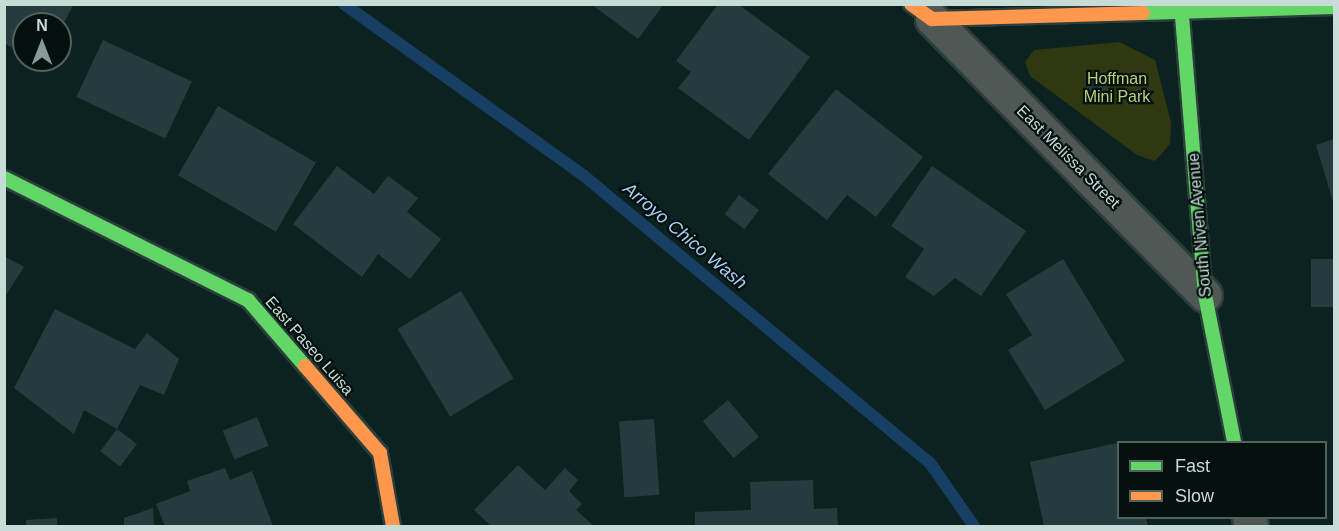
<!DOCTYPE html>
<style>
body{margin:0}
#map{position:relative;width:1339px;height:531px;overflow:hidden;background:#0c2220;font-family:Helvetica,sans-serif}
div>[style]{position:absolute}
.green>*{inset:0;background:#2f3810}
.stream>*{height:12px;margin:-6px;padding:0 6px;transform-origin:6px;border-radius:6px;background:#173e63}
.building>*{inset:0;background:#253c3e;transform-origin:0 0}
.roads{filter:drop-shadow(2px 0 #2c3e3c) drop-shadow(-2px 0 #2c3e3c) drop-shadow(0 2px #2c3e3c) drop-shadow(0 -2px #2c3e3c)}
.street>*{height:33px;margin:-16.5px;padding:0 16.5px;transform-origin:16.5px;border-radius:16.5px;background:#505856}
.fast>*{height:14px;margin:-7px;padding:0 7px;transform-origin:7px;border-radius:7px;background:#63d668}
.slow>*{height:14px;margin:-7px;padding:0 7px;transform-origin:7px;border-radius:7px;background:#ff974d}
span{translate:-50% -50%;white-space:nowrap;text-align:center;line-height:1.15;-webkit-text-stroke:4.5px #03100e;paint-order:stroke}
.park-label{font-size:16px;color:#becf76}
.street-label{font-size:16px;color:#c7dbd7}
.water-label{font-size:18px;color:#abcff8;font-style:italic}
.frame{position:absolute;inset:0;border:6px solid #c7dbd7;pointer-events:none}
.legend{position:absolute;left:1117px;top:441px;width:210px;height:78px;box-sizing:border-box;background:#03100e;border:2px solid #51615e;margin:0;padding:8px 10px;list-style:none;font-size:18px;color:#c7dbd7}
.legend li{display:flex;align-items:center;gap:12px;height:30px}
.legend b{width:30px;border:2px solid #51615e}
.north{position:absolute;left:12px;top:12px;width:60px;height:60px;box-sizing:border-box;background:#03100e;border:2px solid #51615e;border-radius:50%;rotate:0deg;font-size:16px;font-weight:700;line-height:24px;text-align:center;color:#c7dbd7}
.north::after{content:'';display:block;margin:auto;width:21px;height:27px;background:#869a97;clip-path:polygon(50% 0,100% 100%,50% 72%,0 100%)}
</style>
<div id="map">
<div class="green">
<i style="clip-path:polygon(1119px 42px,1155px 60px,1171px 122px,1170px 144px,1155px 161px,1137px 155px,1030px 76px,1025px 62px,1034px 50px)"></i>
</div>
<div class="stream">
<i style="left:344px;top:4px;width:294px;rotate:35.6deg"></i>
<i style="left:583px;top:175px;width:451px;rotate:39.7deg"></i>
<i style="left:930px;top:463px;width:77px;rotate:55.1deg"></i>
</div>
<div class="building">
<i style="clip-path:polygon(4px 4px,74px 4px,60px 30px,60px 24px,24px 24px,24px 54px,4px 43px)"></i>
<i style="clip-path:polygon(591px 4px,664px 4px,638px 39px)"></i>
<i style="clip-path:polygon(718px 4px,738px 4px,810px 57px,749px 140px,678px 88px,691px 72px,676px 61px)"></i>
<i style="left:103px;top:40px;width:98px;height:63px;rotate:25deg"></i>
<i style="left:1091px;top:76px;width:19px;height:17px;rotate:25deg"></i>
<i style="clip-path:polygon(836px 89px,923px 157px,876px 217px,847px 195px,827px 220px,768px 174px)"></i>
<i style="left:218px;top:106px;width:113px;height:80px;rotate:30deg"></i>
<i style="clip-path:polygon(1334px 139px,1334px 205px,1316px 145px)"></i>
<i style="clip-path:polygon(337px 166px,374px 194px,388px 176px,418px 198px,407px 212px,441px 239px,410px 279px,378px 254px,362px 277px,293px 224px)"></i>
<i style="clip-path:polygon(932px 166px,1026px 231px,981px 296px,955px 278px,934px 296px,905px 277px,924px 249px,891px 226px)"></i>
<i style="left:739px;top:195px;width:25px;height:24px;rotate:37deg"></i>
<i style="clip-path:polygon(4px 256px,24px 267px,4px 298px)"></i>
<i style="clip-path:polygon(1063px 259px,1125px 361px,1045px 410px,1008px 350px,1032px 335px,1006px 294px)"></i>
<i style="left:1334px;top:259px;width:48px;height:23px;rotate:90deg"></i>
<i style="left:461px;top:291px;width:102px;height:74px;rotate:59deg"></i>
<i style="clip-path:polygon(55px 309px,135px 349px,147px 333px,179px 359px,164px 395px,140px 385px,117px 429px,84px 410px,74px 434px,14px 388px)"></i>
<i style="left:728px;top:400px;width:48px;height:33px;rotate:50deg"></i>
<i style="left:257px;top:417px;width:31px;height:37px;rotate:68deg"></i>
<i style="left:654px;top:419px;width:76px;height:35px;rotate:86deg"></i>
<i style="left:117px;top:429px;width:25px;height:28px;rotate:37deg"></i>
<i style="clip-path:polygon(1117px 443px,1118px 518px,1146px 518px,1148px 526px,1044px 526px,1030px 462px)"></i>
<i style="clip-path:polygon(518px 465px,545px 490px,565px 468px,578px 480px,569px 491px,582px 504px,576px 510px,594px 526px,491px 526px,474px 510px)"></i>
<i style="clip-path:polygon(225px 468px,230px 480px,252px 471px,273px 526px,165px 526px,156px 504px,190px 491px,187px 481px)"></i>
<i style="clip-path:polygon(813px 480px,814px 509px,837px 508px,838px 526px,695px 526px,695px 512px,751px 510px,750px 482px)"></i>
<i style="clip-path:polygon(153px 508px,154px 526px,124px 526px,124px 518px)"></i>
<i style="clip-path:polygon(57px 518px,57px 526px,26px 526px,26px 520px)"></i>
</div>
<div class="roads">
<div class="street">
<i style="left:932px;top:19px;width:388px;rotate:45.3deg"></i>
<i style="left:1249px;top:518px;width:8px;rotate:76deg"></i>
</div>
<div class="fast">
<i style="left:1181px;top:4px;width:292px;rotate:85.3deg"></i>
<i style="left:1205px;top:295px;width:150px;rotate:78.8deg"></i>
<i style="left:1143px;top:13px;width:191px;rotate:-1.8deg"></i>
<i style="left:4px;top:178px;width:273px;rotate:26.6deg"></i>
<i style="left:248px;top:300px;width:87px;rotate:49.2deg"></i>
</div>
<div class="slow">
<i style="left:911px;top:4px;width:26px;rotate:36deg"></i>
<i style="left:932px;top:19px;width:211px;rotate:-1.6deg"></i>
<i style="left:305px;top:366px;width:115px;rotate:49.2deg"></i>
<i style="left:380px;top:453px;width:74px;rotate:79.9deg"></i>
</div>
</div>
<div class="park-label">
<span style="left:1117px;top:88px">Hoffman<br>Mini Park</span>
</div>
<div class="street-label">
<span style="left:1068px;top:157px;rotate:45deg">East Melissa Street</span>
<span style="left:1200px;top:225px;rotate:-95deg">South Niven Avenue</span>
<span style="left:309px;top:346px;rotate:49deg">East Paseo Luisa</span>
</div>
<div class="water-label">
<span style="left:685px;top:236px;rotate:40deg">Arroyo Chico Wash</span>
</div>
<div class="frame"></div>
<ul class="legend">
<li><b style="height:8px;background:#63d668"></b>Fast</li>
<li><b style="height:8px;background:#ff974d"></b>Slow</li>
</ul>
<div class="north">N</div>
</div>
